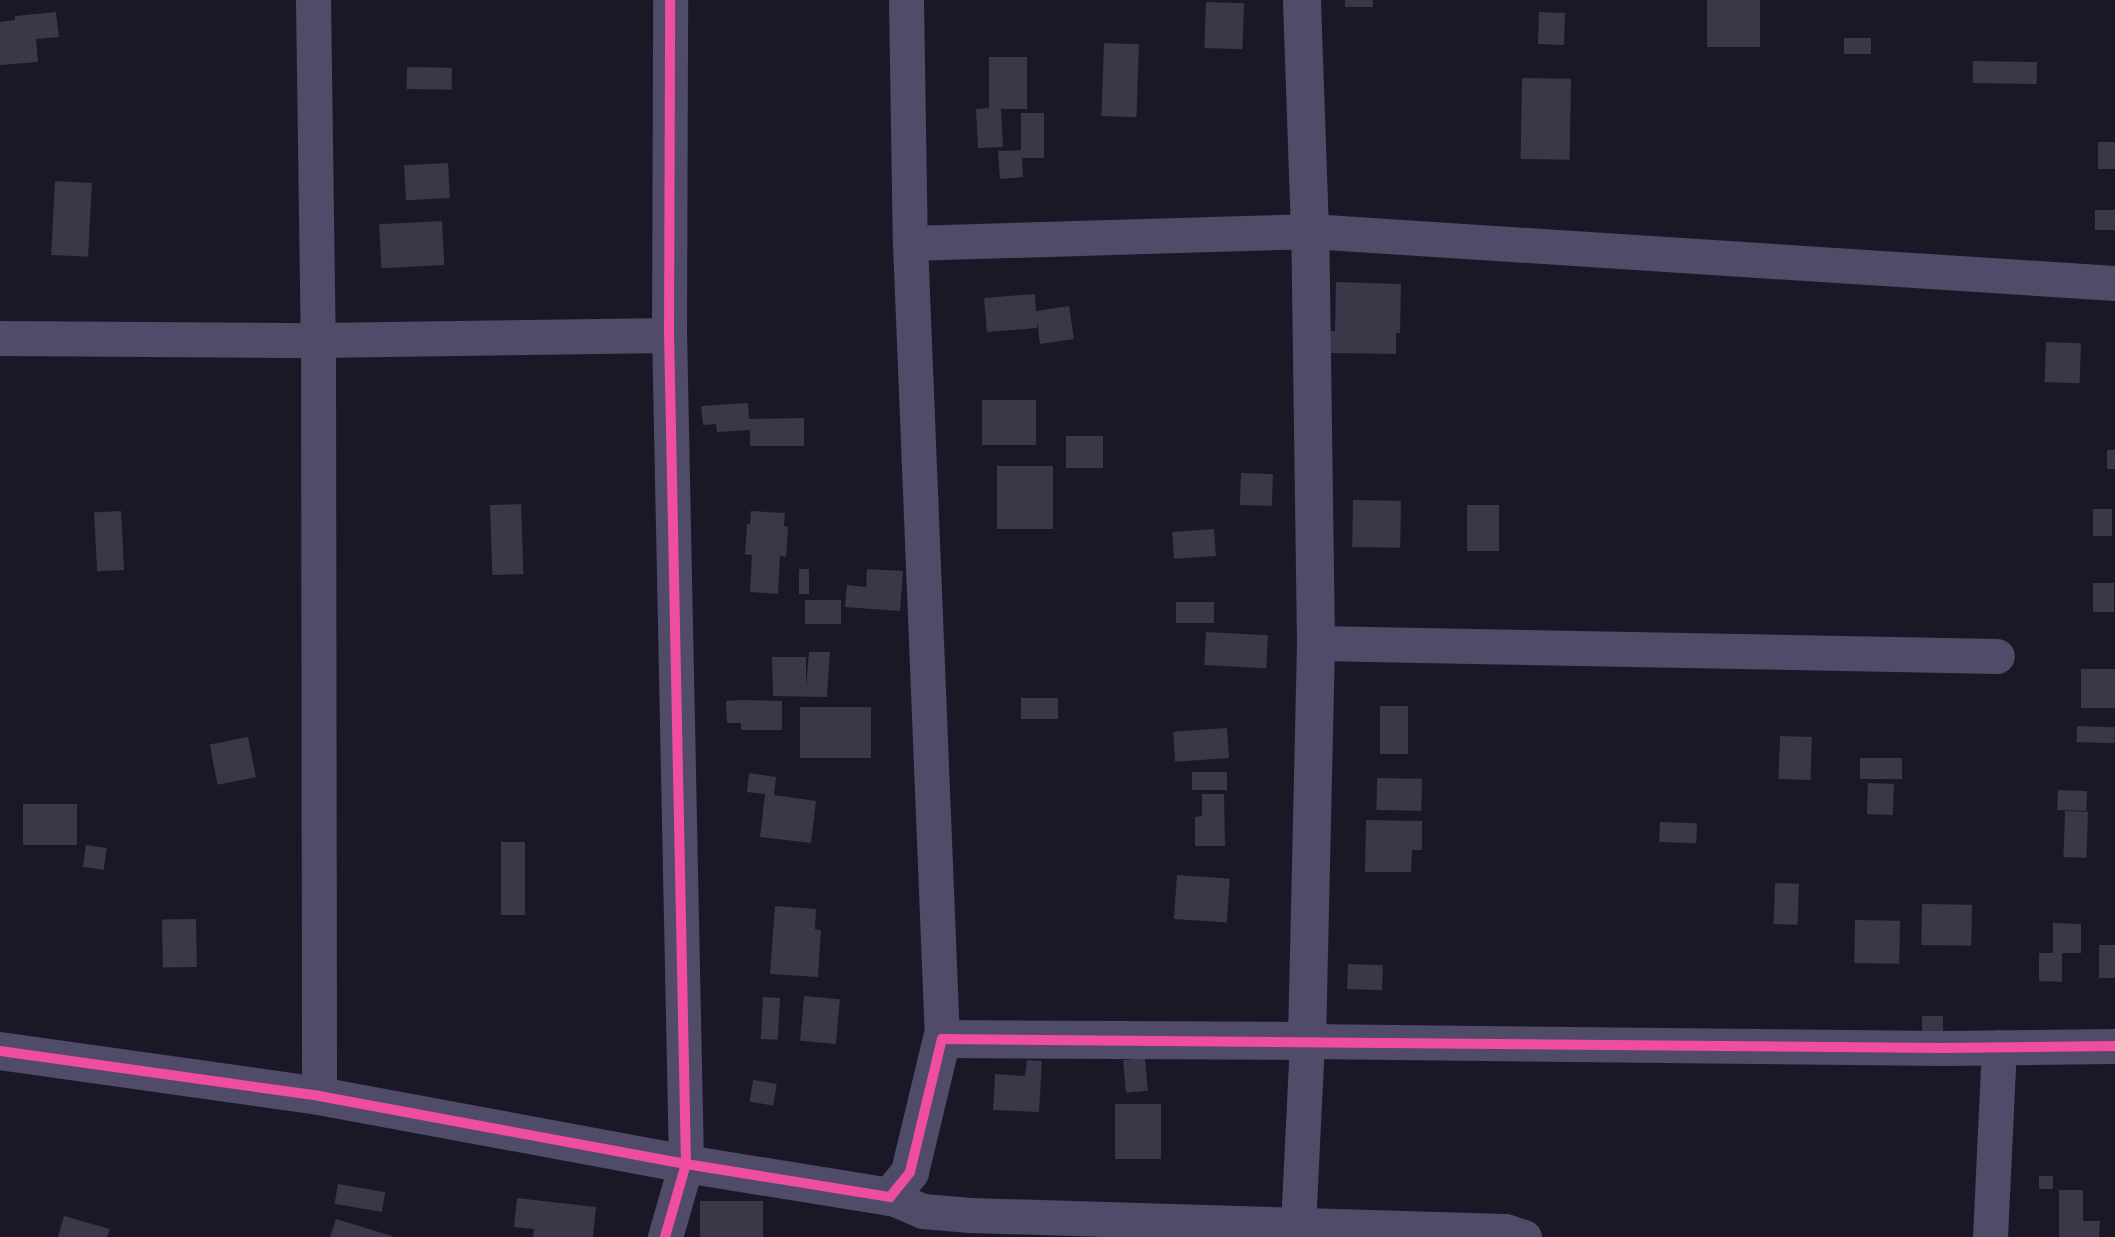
<!DOCTYPE html>
<style>
body{margin:0}
#map{position:relative;width:2115px;height:1237px;overflow:hidden;background:#1c1727;font-family:Mulish,sans-serif}
div>[style]{position:absolute}
.building>*{inset:0;background:#3b3648;transform-origin:0 0}
.minor>*{height:35px;margin:-17.5px;padding:0 17.5px;transform-origin:17.5px;border-radius:17.5px;background:#504b68}
.tertiary>*{height:38px;margin:-19px;padding:0 19px;transform-origin:19px;border-radius:19px;background:#504b68}
.cycleway>*{height:10px;margin:-5px;padding:0 5px;transform-origin:5px;border-radius:5px;background:#ef4d9e}
span{translate:-50% -50%;white-space:nowrap;text-align:center;line-height:1.15;-webkit-text-stroke:5px #18102e;paint-order:stroke}
</style>
<div id="map">
<div class="building">
<i style="left:1345px;top:0;width:28px;height:7px"></i>
<i style="left:1707px;top:0;width:53px;height:47px"></i>
<i style="left:1206px;top:2px;width:38px;height:46px;rotate:2deg"></i>
<i style="clip-path:polygon(56px 12px,59px 37px,36px 39px,38px 62px,0 65px,0 22px,15px 20px,15px 16px)"></i>
<i style="left:1539px;top:12px;width:26px;height:32px;rotate:2deg"></i>
<i style="left:1844px;top:38px;width:27px;height:16px"></i>
<i style="left:1104px;top:43px;width:35px;height:73px;rotate:2deg"></i>
<i style="clip-path:polygon(989px 57px,1027px 57px,1027px 109px,1001px 109px,1003px 147px,978px 148px,976px 109px,989px 108px)"></i>
<i style="left:1973px;top:61px;width:64px;height:22px;rotate:1deg"></i>
<i style="left:407px;top:67px;width:45px;height:22px;rotate:1deg"></i>
<i style="left:1522px;top:78px;width:49px;height:81px;rotate:1deg"></i>
<i style="clip-path:polygon(1021px 113px,1044px 113px,1044px 158px,1022px 158px,1023px 177px,1000px 179px,998px 151px,1021px 150px)"></i>
<i style="left:2098px;top:142px;width:17px;height:27px"></i>
<i style="left:448px;top:163px;width:35px;height:44px;rotate:87deg"></i>
<i style="left:55px;top:181px;width:37px;height:74px;rotate:3deg"></i>
<i style="left:2095px;top:210px;width:20px;height:20px"></i>
<i style="left:442px;top:221px;width:44px;height:63px;rotate:87deg"></i>
<i style="clip-path:polygon(1336px 282px,1401px 284px,1400px 333px,1396px 333px,1396px 354px,1329px 353px,1329px 331px,1335px 331px)"></i>
<i style="clip-path:polygon(1035px 294px,1036px 311px,1069px 306px,1074px 339px,1040px 344px,1037px 320px,1037px 328px,987px 332px,984px 298px)"></i>
<i style="left:2046px;top:342px;width:35px;height:40px;rotate:2deg"></i>
<i style="left:1036px;top:400px;width:45px;height:54px;rotate:90deg"></i>
<i style="clip-path:polygon(748px 403px,749px 419px,804px 418px,804px 446px,750px 446px,750px 430px,717px 432px,716px 424px,703px 425px,701px 406px)"></i>
<i style="left:1066px;top:436px;width:37px;height:32px"></i>
<i style="left:2107px;top:450px;width:8px;height:19px"></i>
<i style="left:997px;top:466px;width:56px;height:63px"></i>
<i style="left:1241px;top:473px;width:32px;height:32px;rotate:2deg"></i>
<i style="left:1353px;top:500px;width:48px;height:47px;rotate:1deg"></i>
<i style="left:521px;top:504px;width:70px;height:31px;rotate:88deg"></i>
<i style="left:1467px;top:505px;width:32px;height:46px"></i>
<i style="left:2093px;top:509px;width:19px;height:27px"></i>
<i style="left:121px;top:511px;width:59px;height:27px;rotate:87deg"></i>
<i style="clip-path:polygon(751px 511px,785px 513px,784px 526px,788px 527px,786px 557px,780px 556px,778px 594px,750px 592px,752px 555px,745px 554px,747px 524px,750px 524px)"></i>
<i style="left:1214px;top:529px;width:27px;height:42px;rotate:86deg"></i>
<i style="left:799px;top:569px;width:10px;height:25px"></i>
<i style="clip-path:polygon(867px 569px,903px 571px,900px 611px,845px 607px,847px 585px,866px 587px)"></i>
<i style="left:2093px;top:583px;width:21px;height:29px"></i>
<i style="left:841px;top:600px;width:24px;height:36px;rotate:90deg"></i>
<i style="left:1214px;top:602px;width:21px;height:38px;rotate:90deg"></i>
<i style="left:1206px;top:632px;width:62px;height:33px;rotate:3deg"></i>
<i style="clip-path:polygon(809px 652px,830px 652px,827px 697px,773px 696px,772px 657px,806px 657px,806px 688px)"></i>
<i style="left:2081px;top:669px;width:34px;height:39px"></i>
<i style="left:1021px;top:698px;width:37px;height:21px"></i>
<i style="clip-path:polygon(741px 700px,782px 701px,782px 730px,741px 730px,741px 723px,727px 723px,726px 701px)"></i>
<i style="left:1380px;top:706px;width:28px;height:48px"></i>
<i style="left:800px;top:707px;width:71px;height:51px"></i>
<i style="left:2077px;top:726px;width:38px;height:16px;rotate:2deg"></i>
<i style="left:1227px;top:728px;width:30px;height:54px;rotate:86deg"></i>
<i style="left:1780px;top:736px;width:32px;height:43px;rotate:2deg"></i>
<i style="left:248px;top:737px;width:41px;height:39px;rotate:79deg"></i>
<i style="left:1860px;top:758px;width:42px;height:21px"></i>
<i style="left:1227px;top:772px;width:18px;height:35px;rotate:90deg"></i>
<i style="clip-path:polygon(749px 773px,776px 777px,774px 795px,816px 801px,811px 843px,760px 837px,765px 794px,747px 792px)"></i>
<i style="left:1377px;top:778px;width:45px;height:32px;rotate:1deg"></i>
<i style="left:1868px;top:783px;width:26px;height:31px;rotate:2deg"></i>
<i style="left:2058px;top:790px;width:29px;height:20px;rotate:2deg"></i>
<i style="clip-path:polygon(1202px 794px,1224px 794px,1225px 846px,1195px 846px,1195px 817px,1202px 816px)"></i>
<i style="left:77px;top:804px;width:41px;height:54px;rotate:90deg"></i>
<i style="left:2065px;top:811px;width:23px;height:46px;rotate:2deg"></i>
<i style="clip-path:polygon(1366px 820px,1422px 821px,1422px 850px,1412px 850px,1411px 872px,1365px 872px)"></i>
<i style="left:1660px;top:822px;width:37px;height:20px;rotate:2deg"></i>
<i style="left:501px;top:842px;width:24px;height:73px"></i>
<i style="left:86px;top:845px;width:21px;height:22px;rotate:8deg"></i>
<i style="left:1177px;top:875px;width:53px;height:44px;rotate:4deg"></i>
<i style="left:1775px;top:883px;width:24px;height:41px;rotate:2deg"></i>
<i style="left:1922px;top:904px;width:50px;height:41px;rotate:1deg"></i>
<i style="clip-path:polygon(775px 906px,816px 909px,815px 929px,821px 930px,818px 977px,770px 974px)"></i>
<i style="left:196px;top:919px;width:48px;height:34px;rotate:89deg"></i>
<i style="left:1855px;top:920px;width:45px;height:43px;rotate:1deg"></i>
<i style="clip-path:polygon(2053px 923px,2081px 924px,2081px 953px,2062px 953px,2062px 982px,2039px 981px,2039px 953px,2053px 953px)"></i>
<i style="left:2099px;top:945px;width:16px;height:33px"></i>
<i style="left:1348px;top:964px;width:35px;height:25px;rotate:2deg"></i>
<i style="left:804px;top:996px;width:36px;height:45px;rotate:5deg"></i>
<i style="left:763px;top:997px;width:17px;height:42px;rotate:3deg"></i>
<i style="left:1922px;top:1016px;width:21px;height:18px"></i>
<i style="left:1145px;top:1058px;width:33px;height:22px;rotate:85deg"></i>
<i style="clip-path:polygon(1027px 1060px,1042px 1061px,1039px 1112px,993px 1110px,995px 1074px,1025px 1076px)"></i>
<i style="left:753px;top:1080px;width:24px;height:22px;rotate:9deg"></i>
<i style="left:1161px;top:1104px;width:55px;height:46px;rotate:90deg"></i>
<i style="left:2039px;top:1176px;width:14px;height:13px"></i>
<i style="left:338px;top:1184px;width:48px;height:20px;rotate:10deg"></i>
<i style="clip-path:polygon(2059px 1190px,2083px 1190px,2083px 1221px,2100px 1221px,2099px 1237px,2059px 1237px)"></i>
<i style="clip-path:polygon(517px 1198px,596px 1207px,593px 1237px,533px 1237px,534px 1229px,514px 1227px)"></i>
<i style="left:700px;top:1201px;width:63px;height:36px"></i>
<i style="clip-path:polygon(64px 1216px,110px 1229px,107px 1237px,58px 1237px)"></i>
<i style="clip-path:polygon(336px 1219px,392px 1236px,392px 1237px,330px 1237px)"></i>
</div>
<div class="minor">
<i style="left:313px;top:0;width:340px;rotate:89.2deg"></i>
<i style="left:318px;top:340px;width:756px;rotate:89.92deg"></i>
<i style="left:906px;top:0;width:243px;rotate:89.1deg"></i>
<i style="left:910px;top:243px;width:797px;rotate:87.7deg"></i>
<i style="left:910px;top:243px;width:400px;rotate:-1.7deg"></i>
<i style="left:1310px;top:231px;width:807px;rotate:3.7deg"></i>
<i style="left:0;top:338px;width:318px;rotate:0.4deg"></i>
<i style="left:318px;top:340px;width:351px;rotate:-0.8deg"></i>
<i style="left:1316px;top:643px;width:681px;rotate:1.09deg"></i>
<i style="left:890px;top:1197px;width:36px;rotate:23deg"></i>
<i style="left:923px;top:1211px;width:47px;rotate:4.9deg"></i>
<i style="left:970px;top:1215px;width:535px;rotate:1.71deg"></i>
<i style="left:1505px;top:1231px;width:20px;rotate:18deg"></i>
<i style="left:1298px;top:1226px;width:185px;rotate:-87.2deg"></i>
<i style="left:1307px;top:1041px;width:636px;rotate:0.63deg"></i>
<i style="left:1943px;top:1048px;width:172px;rotate:-0.7deg"></i>
<i style="left:665px;top:1237px;width:76px;rotate:-74deg"></i>
<i style="left:686px;top:1164px;width:829px;rotate:-91.17deg"></i>
<i style="left:669px;top:335px;width:335px;rotate:-89.8deg"></i>
<i style="left:1990px;top:1237px;width:190px;rotate:-87.3deg"></i>
</div>
<div class="tertiary">
<i style="left:0;top:1051px;width:322px;rotate:8deg"></i>
<i style="left:319px;top:1096px;width:373px;rotate:10.5deg"></i>
<i style="left:686px;top:1164px;width:207px;rotate:9.2deg"></i>
<i style="left:890px;top:1197px;width:32px;rotate:-51deg"></i>
<i style="left:910px;top:1172px;width:137px;rotate:-76.5deg"></i>
<i style="left:942px;top:1039px;width:365px;rotate:0.3deg"></i>
<i style="left:1307px;top:1041px;width:398px;rotate:-88.7deg"></i>
<i style="left:1316px;top:643px;width:412px;rotate:-90.8deg"></i>
<i style="left:1310px;top:231px;width:231px;rotate:-92deg"></i>
</div>
<div class="cycleway">
<i style="left:0;top:1051px;width:322px;rotate:8deg"></i>
<i style="left:319px;top:1096px;width:373px;rotate:10.5deg"></i>
<i style="left:686px;top:1164px;width:207px;rotate:9.2deg"></i>
<i style="left:890px;top:1197px;width:32px;rotate:-51deg"></i>
<i style="left:910px;top:1172px;width:137px;rotate:-76.5deg"></i>
<i style="left:942px;top:1039px;width:1001px;rotate:0.52deg"></i>
<i style="left:1943px;top:1048px;width:172px;rotate:-0.7deg"></i>
<i style="left:665px;top:1237px;width:76px;rotate:-74deg"></i>
<i style="left:686px;top:1164px;width:829px;rotate:-91.17deg"></i>
<i style="left:669px;top:335px;width:335px;rotate:-89.8deg"></i>
</div>
</div>
